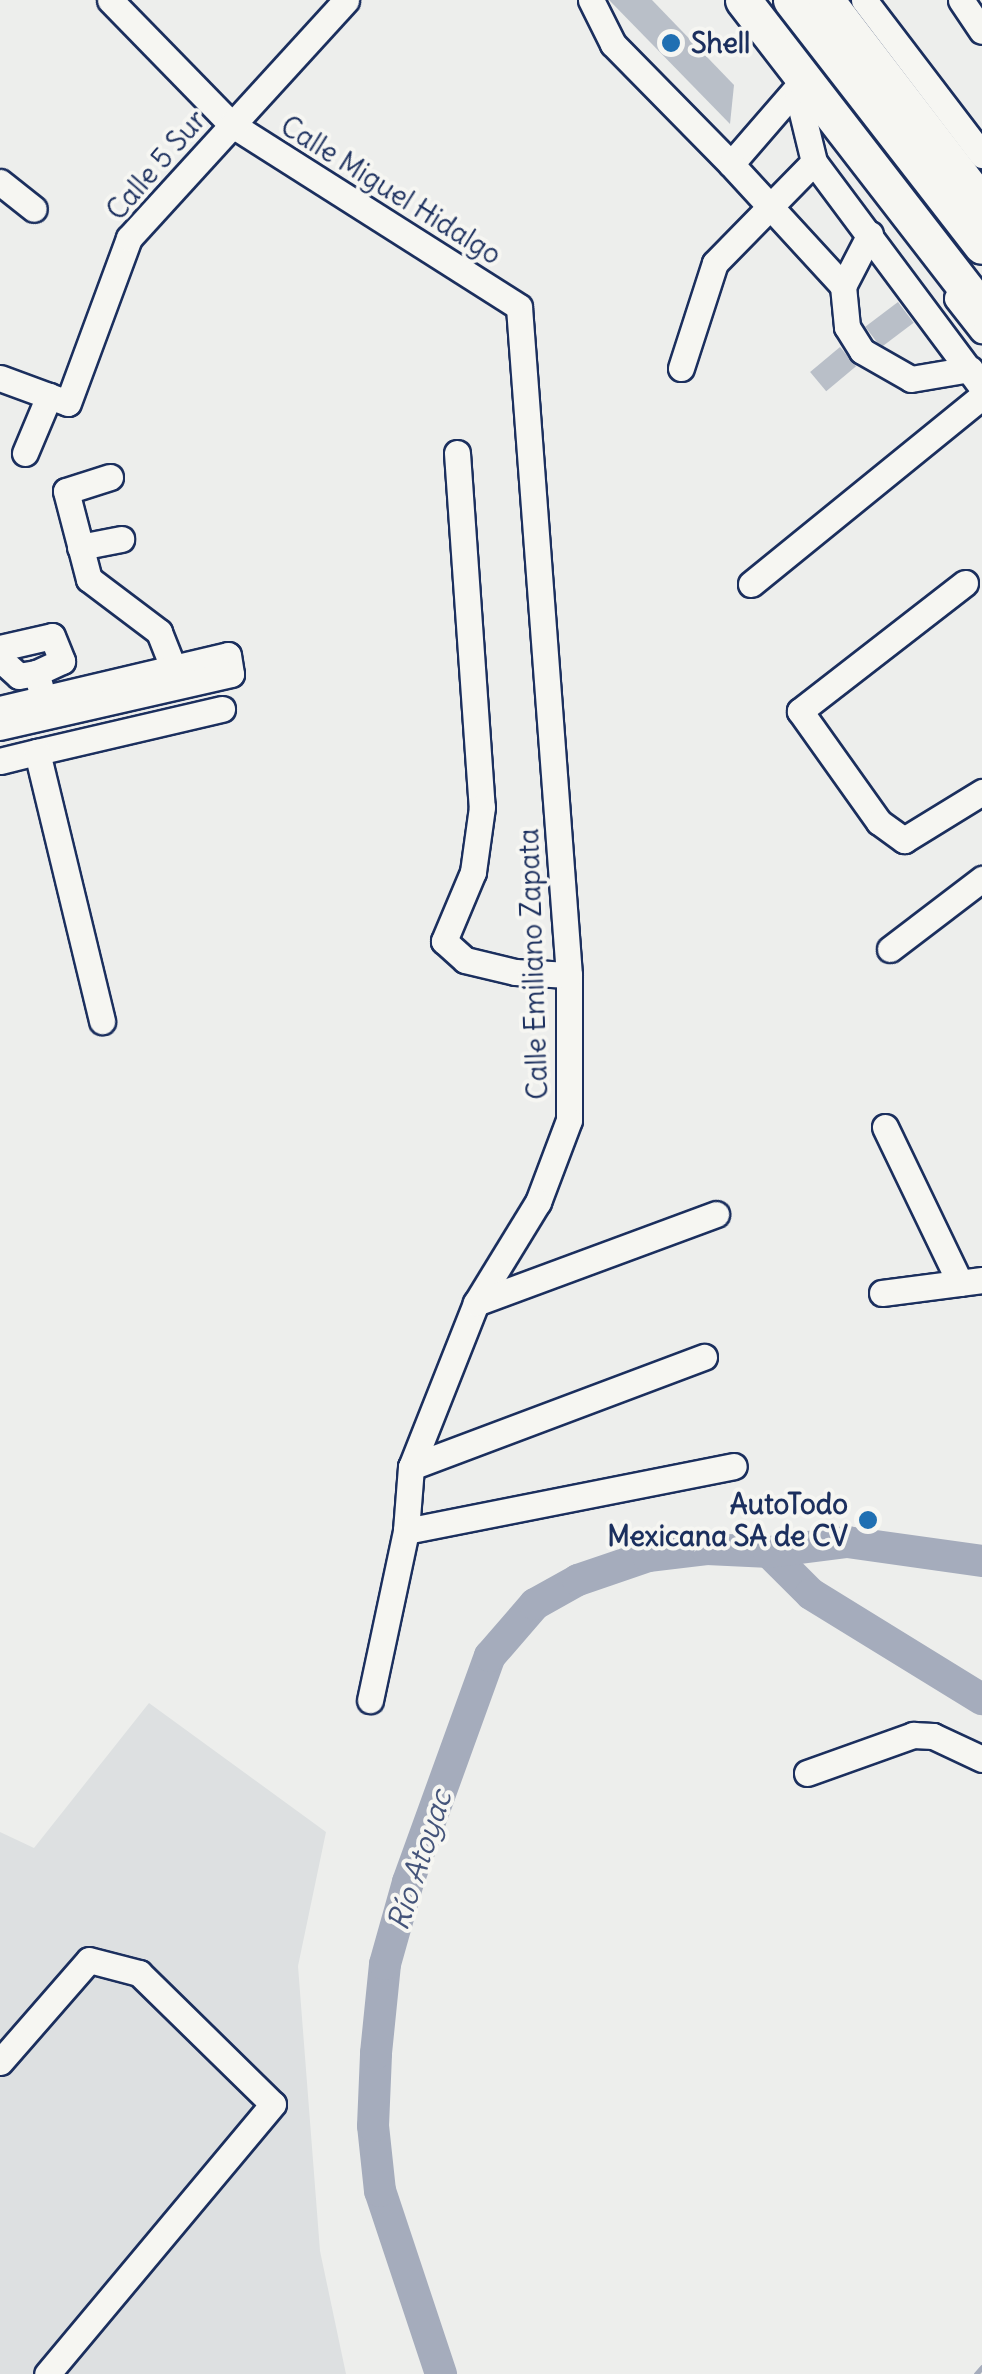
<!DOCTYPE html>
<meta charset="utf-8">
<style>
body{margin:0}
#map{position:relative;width:982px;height:2374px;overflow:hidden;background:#edeeec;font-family:Delius,sans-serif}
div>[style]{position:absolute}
.built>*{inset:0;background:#dde0e1}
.stream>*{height:5px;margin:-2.5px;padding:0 2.5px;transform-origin:2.5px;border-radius:2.5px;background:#a5acbc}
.river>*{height:32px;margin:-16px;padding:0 16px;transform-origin:16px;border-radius:16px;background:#a5acbc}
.building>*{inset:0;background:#b9bfc8;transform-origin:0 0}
.roads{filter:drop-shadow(2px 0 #1b2f5e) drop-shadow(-2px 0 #1b2f5e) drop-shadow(0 2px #1b2f5e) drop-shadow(0 -2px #1b2f5e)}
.minor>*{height:25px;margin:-12.5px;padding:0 12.5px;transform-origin:12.5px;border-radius:12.5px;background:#f6f6f2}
.highway>*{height:35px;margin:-17.5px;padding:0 17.5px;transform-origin:17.5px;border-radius:17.5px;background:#f6f6f2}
.dots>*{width:28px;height:28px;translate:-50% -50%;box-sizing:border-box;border:5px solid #f6f6f2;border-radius:50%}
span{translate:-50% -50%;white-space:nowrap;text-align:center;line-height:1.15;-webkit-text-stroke:8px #f6f6f2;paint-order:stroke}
.poi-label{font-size:28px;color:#1b2f5e;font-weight:700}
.left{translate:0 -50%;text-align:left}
.right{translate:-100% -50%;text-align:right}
.street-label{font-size:28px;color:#1b2f5e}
.water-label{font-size:30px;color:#44547a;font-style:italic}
</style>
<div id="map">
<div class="built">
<i style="clip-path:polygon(149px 1703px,326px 1832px,298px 1966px,320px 2251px,346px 2374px,0 2374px,0 1832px,34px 1848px)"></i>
</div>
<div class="stream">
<i style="left:976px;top:2374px;width:9px;rotate:-49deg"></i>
</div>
<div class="river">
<i style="left:769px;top:1552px;width:59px;rotate:45deg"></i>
<i style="left:811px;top:1594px;width:201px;rotate:31.6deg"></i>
<i style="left:441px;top:2374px;width:193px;rotate:-108.4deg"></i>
<i style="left:380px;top:2191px;width:65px;rotate:-96.1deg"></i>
<i style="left:373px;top:2126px;width:73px;rotate:-87.6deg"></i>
<i style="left:376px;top:2053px;width:89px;rotate:-84.2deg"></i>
<i style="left:385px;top:1964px;width:85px;rotate:-74.3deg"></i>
<i style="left:408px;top:1882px;width:240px;rotate:-70.1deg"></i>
<i style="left:490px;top:1656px;width:69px;rotate:-49.1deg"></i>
<i style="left:535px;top:1604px;width:49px;rotate:-29.2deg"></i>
<i style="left:578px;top:1580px;width:74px;rotate:-18.9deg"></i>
<i style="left:648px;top:1556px;width:59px;rotate:-6.8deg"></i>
<i style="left:707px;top:1549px;width:62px;rotate:2.8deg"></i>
<i style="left:769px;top:1552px;width:79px;rotate:-7.3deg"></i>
<i style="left:847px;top:1542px;width:136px;rotate:8deg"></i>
</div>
<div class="building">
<i style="clip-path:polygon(609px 0,652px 0,734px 85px,730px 124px)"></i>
<i style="left:898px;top:302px;width:26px;height:41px;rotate:53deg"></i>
<i style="left:840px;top:347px;width:25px;height:39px;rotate:50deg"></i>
</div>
<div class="roads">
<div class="minor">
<i style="left:110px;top:0;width:173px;rotate:45.7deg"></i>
<i style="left:231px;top:124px;width:341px;rotate:32.4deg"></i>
<i style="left:519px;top:307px;width:670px;rotate:85.72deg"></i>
<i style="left:569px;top:975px;width:145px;rotate:90deg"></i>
<i style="left:569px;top:1120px;width:88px;rotate:110.7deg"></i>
<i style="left:538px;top:1202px;width:119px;rotate:121.5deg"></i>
<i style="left:476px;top:1303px;width:176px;rotate:111.6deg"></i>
<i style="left:411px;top:1467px;width:64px;rotate:94.5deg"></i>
<i style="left:406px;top:1531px;width:173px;rotate:102deg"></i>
<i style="left:591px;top:0;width:49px;rotate:63.4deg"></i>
<i style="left:613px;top:44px;width:168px;rotate:45.5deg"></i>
<i style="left:731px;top:164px;width:98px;rotate:-49.1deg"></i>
<i style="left:864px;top:0;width:195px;rotate:52.7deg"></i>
<i style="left:961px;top:0;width:37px;rotate:56deg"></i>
<i style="left:797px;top:92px;width:72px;rotate:76.3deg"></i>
<i style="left:814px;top:162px;width:281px;rotate:53.3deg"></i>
<i style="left:731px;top:164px;width:166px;rotate:47.4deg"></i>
<i style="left:0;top:182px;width:43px;rotate:38.5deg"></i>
<i style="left:870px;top:234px;width:59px;rotate:117.4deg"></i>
<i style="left:843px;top:286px;width:41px;rotate:84.4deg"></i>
<i style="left:847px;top:327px;width:28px;rotate:58deg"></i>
<i style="left:862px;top:351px;width:56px;rotate:29.7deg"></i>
<i style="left:911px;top:379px;width:60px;rotate:-9.6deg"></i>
<i style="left:957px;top:298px;width:41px;rotate:52deg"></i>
<i style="left:681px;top:368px;width:110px;rotate:-72.1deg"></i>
<i style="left:715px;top:263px;width:141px;rotate:-45.6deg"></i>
<i style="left:0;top:378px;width:72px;rotate:20.2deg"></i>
<i style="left:68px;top:403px;width:176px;rotate:-69.7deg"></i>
<i style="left:129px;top:238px;width:322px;rotate:-47.6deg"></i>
<i style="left:25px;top:453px;width:62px;rotate:-67.2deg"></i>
<i style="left:457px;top:453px;width:355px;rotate:86deg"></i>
<i style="left:482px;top:807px;width:66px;rotate:97.9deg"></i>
<i style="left:473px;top:872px;width:75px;rotate:112.8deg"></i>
<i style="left:444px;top:941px;width:28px;rotate:42deg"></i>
<i style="left:465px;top:960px;width:51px;rotate:13.5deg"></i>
<i style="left:515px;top:972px;width:54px;rotate:3.2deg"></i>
<i style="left:110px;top:477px;width:46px;rotate:162.3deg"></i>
<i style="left:66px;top:491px;width:91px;rotate:75.4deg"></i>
<i style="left:89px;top:579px;width:88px;rotate:37.1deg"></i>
<i style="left:159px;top:632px;width:52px;rotate:68.4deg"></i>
<i style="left:80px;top:547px;width:42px;rotate:-11deg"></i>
<i style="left:965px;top:583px;width:209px;rotate:142.2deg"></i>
<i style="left:800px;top:711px;width:136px;rotate:54.6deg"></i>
<i style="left:879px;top:822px;width:31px;rotate:36deg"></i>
<i style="left:904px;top:840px;width:92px;rotate:-31.6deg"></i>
<i style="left:751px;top:584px;width:298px;rotate:-39.1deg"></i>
<i style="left:0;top:648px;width:53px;rotate:-13deg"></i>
<i style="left:52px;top:636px;width:27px;rotate:68deg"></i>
<i style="left:62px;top:661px;width:29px;rotate:155deg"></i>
<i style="left:0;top:659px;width:25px;rotate:42deg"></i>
<i style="left:19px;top:676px;width:17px;rotate:-10deg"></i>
<i style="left:36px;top:673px;width:14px;rotate:73deg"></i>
<i style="left:0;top:709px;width:234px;rotate:-13.3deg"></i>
<i style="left:228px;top:655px;width:19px;rotate:81deg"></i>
<i style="left:231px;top:674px;width:237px;rotate:167.1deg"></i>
<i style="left:37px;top:752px;width:190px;rotate:-13.1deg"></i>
<i style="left:0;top:761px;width:38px;rotate:-14deg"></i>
<i style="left:37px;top:752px;width:277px;rotate:76.4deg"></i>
<i style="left:890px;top:949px;width:116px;rotate:-37.3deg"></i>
<i style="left:885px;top:1127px;width:173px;rotate:64.3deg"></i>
<i style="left:882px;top:1293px;width:101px;rotate:-7.4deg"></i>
<i style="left:476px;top:1303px;width:256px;rotate:-20.3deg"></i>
<i style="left:411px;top:1467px;width:313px;rotate:-20.6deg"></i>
<i style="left:406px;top:1531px;width:334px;rotate:-11.2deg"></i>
<i style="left:807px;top:1773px;width:113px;rotate:-19.7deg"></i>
<i style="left:913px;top:1735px;width:20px;rotate:3deg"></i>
<i style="left:933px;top:1736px;width:54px;rotate:25.1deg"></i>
<i style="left:0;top:2062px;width:135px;rotate:-48.9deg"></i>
<i style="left:89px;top:1960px;width:52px;rotate:14.6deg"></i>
<i style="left:139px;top:1973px;width:187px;rotate:44.4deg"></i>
<i style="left:273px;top:2104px;width:352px;rotate:129.9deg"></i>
</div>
<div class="highway">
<i style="left:743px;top:0;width:391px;rotate:52.3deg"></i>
<i style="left:791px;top:0;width:311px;rotate:52.2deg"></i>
<i style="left:826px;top:0;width:256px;rotate:52.5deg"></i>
</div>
</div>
<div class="dots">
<i style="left:671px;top:43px;background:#1f6fb2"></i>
<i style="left:868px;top:1520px;background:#1f6fb2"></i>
</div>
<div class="poi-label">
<span class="left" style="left:691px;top:43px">Shell</span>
<span class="right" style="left:848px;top:1520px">AutoTodo<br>Mexicana SA de CV</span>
</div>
<div class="street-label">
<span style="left:156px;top:165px;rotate:-49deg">Calle 5 Sur</span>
<span style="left:391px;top:190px;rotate:32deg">Calle Miguel Hidalgo</span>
<span style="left:533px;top:964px;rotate:-92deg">Calle Emiliano Zapata</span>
</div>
<div class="water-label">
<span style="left:419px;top:1860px;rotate:-72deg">Río Atoyac</span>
</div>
</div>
